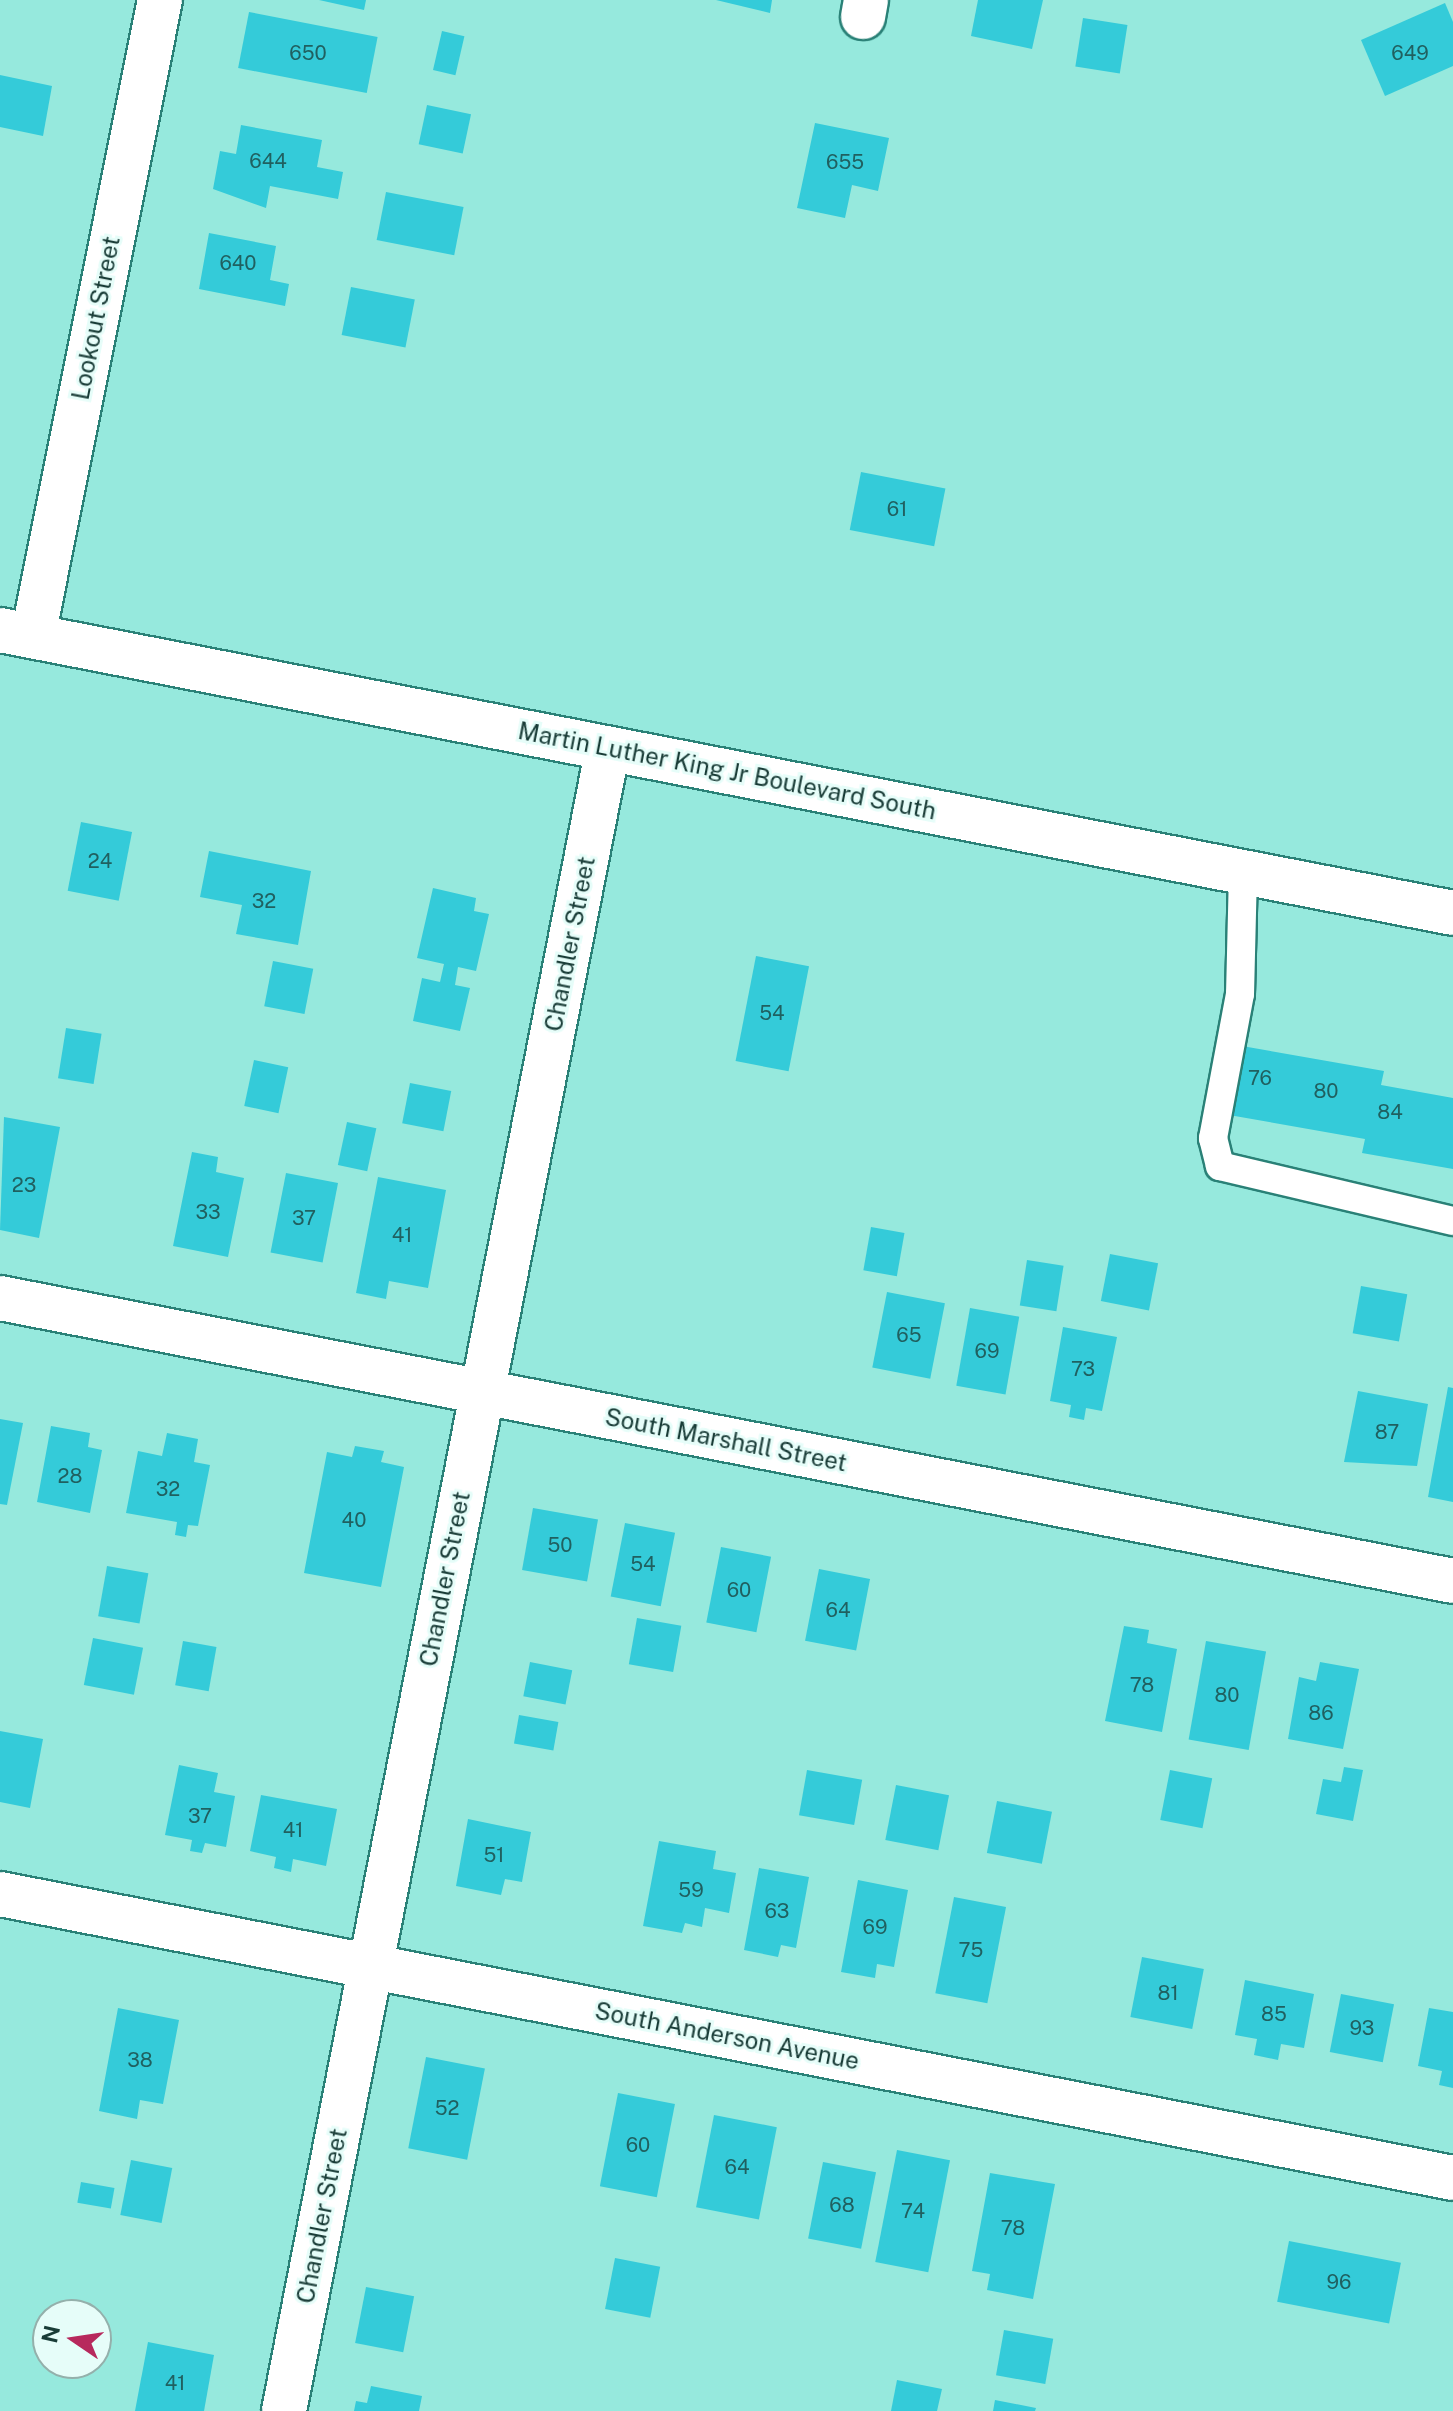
<!DOCTYPE html>
<style>
body{margin:0}
#map{position:relative;width:1453px;height:2411px;overflow:hidden;background:#96e9dd;font-family:"Public Sans",sans-serif}
div>[style]{position:absolute}
.building>*{inset:0;background:#34cbd9;transform-origin:0 0}
.roads{filter:drop-shadow(2px 0 #2a8177) drop-shadow(-2px 0 #2a8177) drop-shadow(0 2px #2a8177) drop-shadow(0 -2px #2a8177)}
.service>*{height:28px;margin:-14px;padding:0 14px;transform-origin:14px;border-radius:14px;background:#fff}
.minor>*{height:44px;margin:-22px;padding:0 22px;transform-origin:22px;border-radius:22px;background:#fff}
.secondary>*{height:44px;margin:-22px;padding:0 22px;transform-origin:22px;border-radius:22px;background:#fff}
span{translate:-50% -50%;white-space:nowrap;text-align:center;line-height:1.15;-webkit-text-stroke:6px #e6fdf9;paint-order:stroke}
.number-label{font-size:20px;color:#206060}
.number-label span{-webkit-text-stroke-width:0}
.street-label{font-size:24px;color:#193c37}
.north{position:absolute;left:32px;top:2299px;width:80px;height:80px;box-sizing:border-box;background:#e6fdf9;border:2px solid #94b0ab;border-radius:50%;rotate:283deg;font-size:22px;font-weight:700;line-height:32px;text-align:center;color:#193c37}
.north::after{content:'';display:block;margin:auto;width:28px;height:36px;background:#b7295d;clip-path:polygon(50% 0,100% 100%,50% 72%,0 100%)}
</style>
<div id="map">
<div class="building">
<i style="clip-path:polygon(319px 0,366px 0,364px 10px)"></i>
<i style="clip-path:polygon(716px 0,772px 0,770px 13px)"></i>
<i style="clip-path:polygon(978px 0,1043px 0,1032px 49px,971px 36px)"></i>
<i style="clip-path:polygon(1445px 3px,1453px 22px,1453px 66px,1385px 96px,1361px 40px)"></i>
<i style="left:249px;top:12px;width:131px;height:57px;rotate:11deg"></i>
<i style="left:1083px;top:18px;width:45px;height:49px;rotate:9deg"></i>
<i style="left:442px;top:31px;width:23px;height:40px;rotate:13deg"></i>
<i style="clip-path:polygon(0 75px,52px 86px,43px 136px,0 127px)"></i>
<i style="left:427px;top:105px;width:45px;height:40px;rotate:12deg"></i>
<i style="clip-path:polygon(815px 123px,889px 138px,878px 191px,852px 185px,845px 218px,797px 208px)"></i>
<i style="clip-path:polygon(241px 125px,322px 140px,317px 167px,343px 172px,338px 199px,270px 186px,266px 208px,213px 189px,220px 151px,236px 154px)"></i>
<i style="left:386px;top:192px;width:79px;height:49px;rotate:11deg"></i>
<i style="clip-path:polygon(209px 233px,276px 246px,270px 280px,289px 284px,285px 306px,199px 289px)"></i>
<i style="left:351px;top:287px;width:65px;height:49px;rotate:11deg"></i>
<i style="left:861px;top:472px;width:86px;height:59px;rotate:11deg"></i>
<i style="left:81px;top:822px;width:52px;height:70px;rotate:11deg"></i>
<i style="clip-path:polygon(209px 851px,311px 871px,298px 945px,236px 934px,242px 905px,200px 897px)"></i>
<i style="clip-path:polygon(433px 888px,476px 898px,474px 911px,489px 914px,476px 971px,458px 967px,455px 985px,470px 988px,460px 1031px,413px 1021px,422px 978px,440px 982px,444px 964px,417px 958px)"></i>
<i style="left:756px;top:956px;width:54px;height:107px;rotate:11deg"></i>
<i style="left:273px;top:961px;width:41px;height:46px;rotate:11deg"></i>
<i style="left:66px;top:1028px;width:36px;height:51px;rotate:9deg"></i>
<i style="clip-path:polygon(1242px 1046px,1384px 1071px,1381px 1085px,1453px 1098px,1453px 1169px,1362px 1153px,1365px 1139px,1229px 1115px)"></i>
<i style="left:254px;top:1060px;width:35px;height:47px;rotate:12deg"></i>
<i style="left:410px;top:1083px;width:42px;height:41px;rotate:11deg"></i>
<i style="clip-path:polygon(4px 1117px,60px 1127px,39px 1238px,0 1230px)"></i>
<i style="left:347px;top:1122px;width:30px;height:44px;rotate:12deg"></i>
<i style="clip-path:polygon(192px 1152px,218px 1157px,216px 1172px,244px 1178px,228px 1257px,173px 1246px)"></i>
<i style="left:286px;top:1173px;width:53px;height:81px;rotate:11deg"></i>
<i style="clip-path:polygon(378px 1177px,446px 1190px,428px 1288px,389px 1281px,386px 1299px,356px 1293px)"></i>
<i style="left:871px;top:1227px;width:34px;height:44px;rotate:10deg"></i>
<i style="left:1110px;top:1254px;width:49px;height:48px;rotate:11deg"></i>
<i style="left:1027px;top:1260px;width:37px;height:46px;rotate:9deg"></i>
<i style="left:1361px;top:1286px;width:47px;height:48px;rotate:10deg"></i>
<i style="left:887px;top:1292px;width:59px;height:77px;rotate:11deg"></i>
<i style="left:970px;top:1308px;width:50px;height:79px;rotate:10deg"></i>
<i style="clip-path:polygon(1063px 1327px,1117px 1337px,1102px 1411px,1086px 1408px,1084px 1420px,1069px 1417px,1071px 1405px,1050px 1401px)"></i>
<i style="clip-path:polygon(1448px 1387px,1453px 1388px,1453px 1502px,1428px 1497px)"></i>
<i style="clip-path:polygon(1358px 1391px,1428px 1404px,1417px 1466px,1344px 1462px)"></i>
<i style="clip-path:polygon(0 1419px,23px 1423px,7px 1505px,0 1504px)"></i>
<i style="clip-path:polygon(51px 1426px,90px 1433px,88px 1447px,102px 1450px,90px 1513px,37px 1502px)"></i>
<i style="clip-path:polygon(167px 1433px,198px 1439px,194px 1462px,210px 1465px,198px 1526px,188px 1525px,186px 1537px,175px 1535px,177px 1522px,126px 1513px,138px 1451px,162px 1456px)"></i>
<i style="clip-path:polygon(355px 1446px,384px 1451px,381px 1462px,404px 1467px,381px 1587px,304px 1573px,327px 1452px,352px 1457px)"></i>
<i style="left:533px;top:1508px;width:66px;height:63px;rotate:10deg"></i>
<i style="left:625px;top:1523px;width:51px;height:75px;rotate:11deg"></i>
<i style="left:721px;top:1547px;width:51px;height:77px;rotate:11deg"></i>
<i style="left:107px;top:1566px;width:42px;height:51px;rotate:10deg"></i>
<i style="left:819px;top:1569px;width:52px;height:73px;rotate:11deg"></i>
<i style="left:637px;top:1618px;width:45px;height:47px;rotate:10deg"></i>
<i style="clip-path:polygon(1124px 1626px,1149px 1630px,1147px 1643px,1177px 1649px,1162px 1732px,1105px 1721px)"></i>
<i style="left:93px;top:1638px;width:51px;height:48px;rotate:11deg"></i>
<i style="left:183px;top:1641px;width:34px;height:45px;rotate:10deg"></i>
<i style="left:1206px;top:1641px;width:61px;height:100px;rotate:10deg"></i>
<i style="left:530px;top:1662px;width:43px;height:35px;rotate:11deg"></i>
<i style="clip-path:polygon(1320px 1662px,1359px 1669px,1343px 1749px,1288px 1739px,1299px 1677px,1316px 1681px)"></i>
<i style="left:519px;top:1715px;width:40px;height:29px;rotate:10deg"></i>
<i style="clip-path:polygon(0 1731px,43px 1739px,30px 1808px,0 1802px)"></i>
<i style="clip-path:polygon(179px 1765px,218px 1773px,214px 1792px,235px 1796px,226px 1847px,205px 1843px,202px 1853px,190px 1851px,192px 1840px,165px 1835px)"></i>
<i style="clip-path:polygon(1344px 1767px,1363px 1770px,1353px 1821px,1316px 1814px,1323px 1779px,1341px 1782px)"></i>
<i style="left:807px;top:1770px;width:56px;height:46px;rotate:10deg"></i>
<i style="left:1170px;top:1770px;width:43px;height:51px;rotate:11deg"></i>
<i style="left:896px;top:1785px;width:54px;height:56px;rotate:11deg"></i>
<i style="clip-path:polygon(261px 1795px,337px 1809px,326px 1866px,293px 1859px,291px 1872px,274px 1868px,276px 1857px,250px 1851px)"></i>
<i style="left:997px;top:1801px;width:56px;height:53px;rotate:11deg"></i>
<i style="clip-path:polygon(468px 1819px,531px 1832px,522px 1882px,505px 1879px,501px 1895px,456px 1886px)"></i>
<i style="clip-path:polygon(659px 1841px,716px 1851px,713px 1869px,736px 1873px,729px 1913px,705px 1908px,702px 1927px,685px 1923px,682px 1933px,643px 1926px)"></i>
<i style="clip-path:polygon(759px 1868px,809px 1877px,796px 1948px,781px 1945px,778px 1957px,744px 1950px)"></i>
<i style="clip-path:polygon(858px 1880px,908px 1890px,894px 1967px,877px 1964px,875px 1978px,841px 1972px)"></i>
<i style="left:954px;top:1897px;width:53px;height:98px;rotate:11deg"></i>
<i style="left:1142px;top:1957px;width:63px;height:61px;rotate:11deg"></i>
<i style="clip-path:polygon(1245px 1980px,1314px 1994px,1304px 2048px,1281px 2044px,1278px 2060px,1254px 2055px,1257px 2039px,1235px 2035px)"></i>
<i style="left:1341px;top:1994px;width:54px;height:59px;rotate:11deg"></i>
<i style="clip-path:polygon(118px 2008px,179px 2020px,163px 2104px,140px 2100px,137px 2119px,99px 2111px)"></i>
<i style="clip-path:polygon(1429px 2008px,1453px 2012px,1453px 2088px,1439px 2085px,1442px 2071px,1418px 2066px)"></i>
<i style="left:426px;top:2057px;width:60px;height:93px;rotate:11deg"></i>
<i style="left:618px;top:2093px;width:58px;height:95px;rotate:11deg"></i>
<i style="left:714px;top:2115px;width:64px;height:94px;rotate:11deg"></i>
<i style="left:897px;top:2150px;width:54px;height:114px;rotate:11deg"></i>
<i style="left:131px;top:2160px;width:42px;height:56px;rotate:11deg"></i>
<i style="left:823px;top:2162px;width:54px;height:78px;rotate:11deg"></i>
<i style="clip-path:polygon(990px 2173px,1055px 2184px,1033px 2299px,987px 2290px,990px 2274px,972px 2271px)"></i>
<i style="left:81px;top:2182px;width:34px;height:21px;rotate:10deg"></i>
<i style="left:1289px;top:2241px;width:114px;height:62px;rotate:11deg"></i>
<i style="left:615px;top:2258px;width:46px;height:52px;rotate:11deg"></i>
<i style="left:366px;top:2287px;width:49px;height:57px;rotate:11deg"></i>
<i style="left:1004px;top:2330px;width:50px;height:46px;rotate:10deg"></i>
<i style="clip-path:polygon(148px 2342px,214px 2355px,204px 2411px,135px 2411px)"></i>
<i style="clip-path:polygon(897px 2380px,942px 2389px,937px 2411px,891px 2411px)"></i>
<i style="clip-path:polygon(371px 2386px,422px 2396px,419px 2411px,354px 2411px,356px 2401px,367px 2403px)"></i>
<i style="clip-path:polygon(995px 2400px,1036px 2408px,1035px 2411px,993px 2411px)"></i>
</div>
<div class="roads">
<div class="service">
<i style="left:1243px;top:872px;width:122px;rotate:91.4deg"></i>
<i style="left:1240px;top:994px;width:147px;rotate:100.6deg"></i>
<i style="left:1213px;top:1138px;width:29px;rotate:76deg"></i>
<i style="left:1220px;top:1166px;width:239px;rotate:13.3deg"></i>
</div>
<div class="minor">
<i style="left:863px;top:17px;width:17px;rotate:-80deg"></i>
<i style="left:33px;top:636px;width:649px;rotate:-78.71deg"></i>
<i style="left:0;top:1298px;width:1480px;rotate:11.02deg"></i>
<i style="left:0;top:1894px;width:1480px;rotate:11.06deg"></i>
<i style="left:284px;top:2411px;width:1694px;rotate:-78.98deg"></i>
</div>
<div class="secondary">
<i style="left:0;top:630px;width:1480px;rotate:11.02deg"></i>
</div>
</div>
<div class="number-label">
<span style="left:308px;top:53px">650</span>
<span style="left:1410px;top:53px">649</span>
<span style="left:268px;top:161px">644</span>
<span style="left:845px;top:162px">655</span>
<span style="left:238px;top:263px">640</span>
<span style="left:897px;top:509px">61</span>
<span style="left:100px;top:861px">24</span>
<span style="left:264px;top:901px">32</span>
<span style="left:772px;top:1013px">54</span>
<span style="left:1260px;top:1078px">76</span>
<span style="left:1326px;top:1091px">80</span>
<span style="left:1390px;top:1112px">84</span>
<span style="left:24px;top:1185px">23</span>
<span style="left:208px;top:1212px">33</span>
<span style="left:304px;top:1218px">37</span>
<span style="left:402px;top:1235px">41</span>
<span style="left:909px;top:1335px">65</span>
<span style="left:987px;top:1351px">69</span>
<span style="left:1083px;top:1369px">73</span>
<span style="left:1387px;top:1432px">87</span>
<span style="left:70px;top:1476px">28</span>
<span style="left:168px;top:1489px">32</span>
<span style="left:354px;top:1520px">40</span>
<span style="left:560px;top:1545px">50</span>
<span style="left:643px;top:1564px">54</span>
<span style="left:739px;top:1590px">60</span>
<span style="left:838px;top:1610px">64</span>
<span style="left:1142px;top:1685px">78</span>
<span style="left:1227px;top:1695px">80</span>
<span style="left:1321px;top:1713px">86</span>
<span style="left:200px;top:1816px">37</span>
<span style="left:293px;top:1830px">41</span>
<span style="left:494px;top:1855px">51</span>
<span style="left:691px;top:1890px">59</span>
<span style="left:777px;top:1911px">63</span>
<span style="left:875px;top:1927px">69</span>
<span style="left:971px;top:1950px">75</span>
<span style="left:1168px;top:1993px">81</span>
<span style="left:1274px;top:2014px">85</span>
<span style="left:1362px;top:2028px">93</span>
<span style="left:140px;top:2060px">38</span>
<span style="left:447px;top:2108px">52</span>
<span style="left:638px;top:2145px">60</span>
<span style="left:737px;top:2167px">64</span>
<span style="left:842px;top:2205px">68</span>
<span style="left:913px;top:2211px">74</span>
<span style="left:1013px;top:2228px">78</span>
<span style="left:1339px;top:2282px">96</span>
<span style="left:175px;top:2383px">41</span>
</div>
<div class="street-label">
<span style="left:96px;top:318px;rotate:-79deg">Lookout Street</span>
<span style="left:727px;top:771px;rotate:11deg">Martin Luther King Jr Boulevard South</span>
<span style="left:570px;top:944px;rotate:-79deg">Chandler Street</span>
<span style="left:726px;top:1440px;rotate:11deg">South Marshall Street</span>
<span style="left:445px;top:1579px;rotate:-79deg">Chandler Street</span>
<span style="left:727px;top:2036px;rotate:11deg">South Anderson Avenue</span>
<span style="left:322px;top:2216px;rotate:-79deg">Chandler Street</span>
</div>
<div class="north">N</div>
</div>
